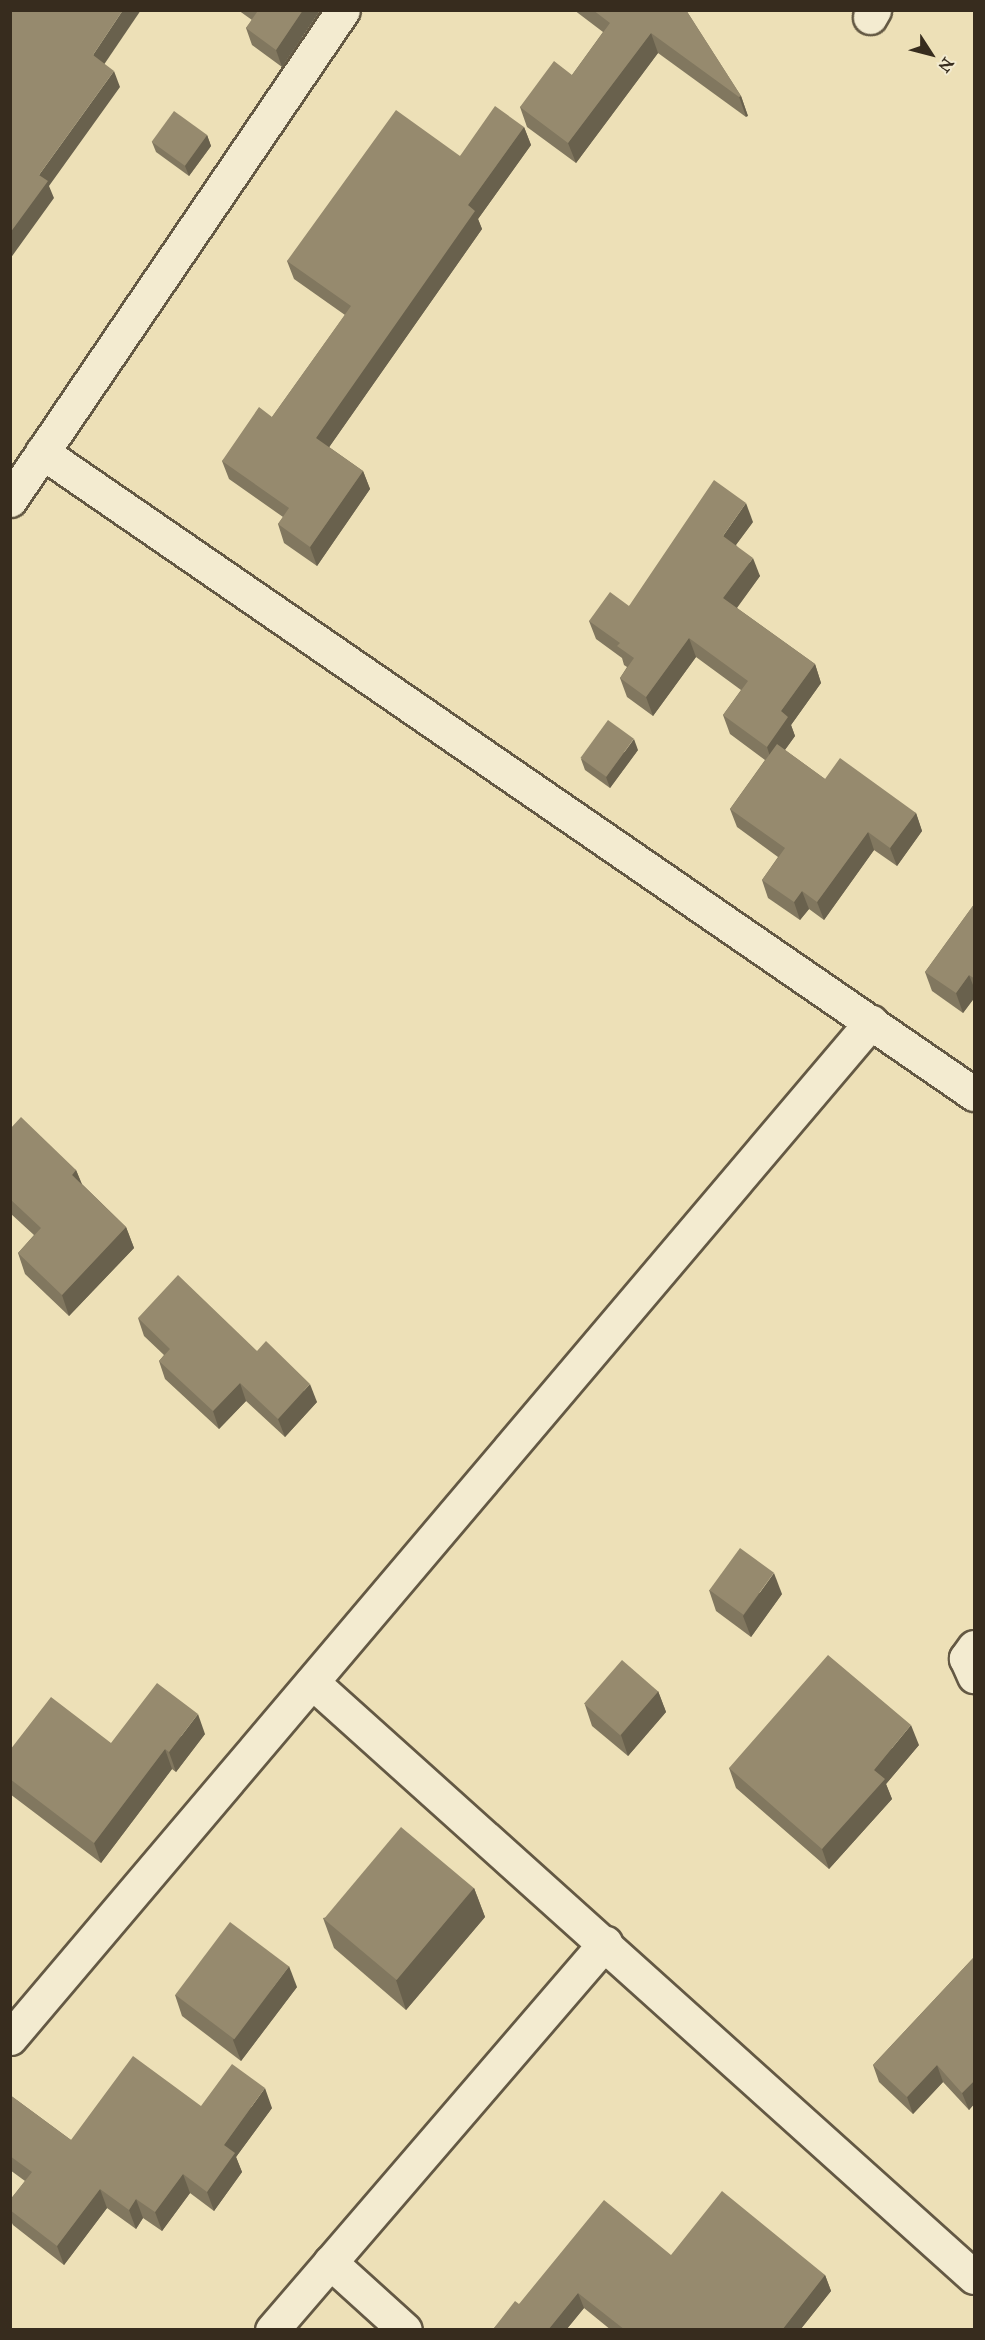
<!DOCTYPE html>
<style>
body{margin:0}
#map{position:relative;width:985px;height:2340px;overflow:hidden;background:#ede0b7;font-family:"IM FELL Great Primer",serif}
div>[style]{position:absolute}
.roads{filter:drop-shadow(2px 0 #645944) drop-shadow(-2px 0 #645944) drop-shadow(0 2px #645944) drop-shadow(0 -2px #645944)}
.street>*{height:33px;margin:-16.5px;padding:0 16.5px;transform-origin:16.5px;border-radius:16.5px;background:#f3ebd0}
.wall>*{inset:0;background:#81775f}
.shaded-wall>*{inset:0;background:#69614d;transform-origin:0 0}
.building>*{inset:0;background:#968a6e;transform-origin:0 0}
span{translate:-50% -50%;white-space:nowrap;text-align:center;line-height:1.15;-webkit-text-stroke:6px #f3ebd0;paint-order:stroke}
.frame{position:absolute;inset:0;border:12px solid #372c1e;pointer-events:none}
.north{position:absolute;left:901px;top:24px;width:60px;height:60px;-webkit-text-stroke:4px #f3ebd0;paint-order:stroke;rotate:126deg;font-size:16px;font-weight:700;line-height:24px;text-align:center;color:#372c1e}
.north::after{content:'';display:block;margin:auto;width:21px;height:27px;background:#372c1e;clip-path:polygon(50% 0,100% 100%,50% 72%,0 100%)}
</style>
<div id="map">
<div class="roads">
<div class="street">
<i style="left:870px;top:17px;width:8px;rotate:-60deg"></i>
<i style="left:42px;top:452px;width:1132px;rotate:34.56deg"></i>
<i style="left:10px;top:500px;width:592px;rotate:-55.8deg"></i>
<i style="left:974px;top:1647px;width:14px;rotate:126deg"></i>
<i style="left:966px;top:1658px;width:20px;rotate:66deg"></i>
<i style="left:312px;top:1682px;width:890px;rotate:41.95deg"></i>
<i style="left:10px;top:2038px;width:1332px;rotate:-49.72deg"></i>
<i style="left:330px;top:2262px;width:101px;rotate:42.2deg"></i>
<i style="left:272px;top:2330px;width:511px;rotate:-49.29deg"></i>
</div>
</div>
<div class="wall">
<i style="clip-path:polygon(238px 10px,318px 10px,319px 12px,282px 67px,252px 45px,246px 28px,252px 20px)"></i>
<i style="clip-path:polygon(574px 10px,686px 10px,741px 96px,748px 116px,746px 117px,658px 53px,576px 163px,527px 127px,520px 107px,572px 75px,603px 32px)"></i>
<i style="clip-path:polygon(524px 127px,531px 145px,478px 219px,482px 229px,329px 447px,363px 471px,370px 489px,317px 566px,284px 543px,278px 524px,283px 517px,229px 479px,222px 461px,272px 417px,345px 315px,294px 279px,287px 261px,460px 156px)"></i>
<i style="clip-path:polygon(207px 135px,211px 146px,189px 176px,156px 152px,152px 142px)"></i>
<i style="clip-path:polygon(753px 522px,736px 545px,760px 576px,737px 608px,815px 664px,821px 683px,791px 725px,795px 736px,785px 750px,825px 779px,916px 813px,922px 831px,897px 866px,874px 850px,824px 920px,809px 909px,800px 920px,768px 898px,762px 880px,778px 857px,737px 827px,730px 809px,765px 760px,730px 734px,723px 715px,741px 690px,696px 657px,653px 716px,627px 697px,620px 678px,627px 667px,624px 665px,622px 658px,596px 639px,589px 621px,629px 606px)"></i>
<i style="clip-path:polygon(638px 750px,610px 788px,585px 770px,581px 759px)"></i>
<i style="clip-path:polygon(975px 903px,975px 997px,963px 1013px,932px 991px,925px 972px)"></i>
<i style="clip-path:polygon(10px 1129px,76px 1170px,82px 1184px,126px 1227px,134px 1248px,69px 1316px,25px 1274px,18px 1253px,34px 1235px,10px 1213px)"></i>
<i style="clip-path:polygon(138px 1318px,257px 1351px,317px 1402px,285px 1437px,246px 1401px,219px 1429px,165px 1379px,159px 1361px,164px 1355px,144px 1336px)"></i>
<i style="clip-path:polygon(709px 1590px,782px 1594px,751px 1637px,716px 1611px)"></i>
<i style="clip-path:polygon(658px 1691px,666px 1712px,628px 1756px,592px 1726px,585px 1705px)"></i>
<i style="clip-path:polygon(205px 1734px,176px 1772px,172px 1769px,101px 1863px,10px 1794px,10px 1750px,111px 1743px)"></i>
<i style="clip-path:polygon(919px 1745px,886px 1784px,892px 1799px,829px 1869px,736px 1788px,729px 1768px)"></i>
<i style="clip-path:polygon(474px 1888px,485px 1917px,406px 2010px,334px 1948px,323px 1918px)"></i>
<i style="clip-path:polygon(975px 1956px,975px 2103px,969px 2110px,943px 2082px,913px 2114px,879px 2082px,873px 2065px)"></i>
<i style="clip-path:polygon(297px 1987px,241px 2061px,182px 2016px,175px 1995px)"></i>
<i style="clip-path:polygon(10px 2095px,71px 2140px,201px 2106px,272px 2108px,236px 2157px,242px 2172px,214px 2211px,190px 2193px,162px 2231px,143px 2218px,136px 2229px,107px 2208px,64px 2265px,13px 2225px,10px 2219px,10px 2200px,25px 2181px,10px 2170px)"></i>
<i style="clip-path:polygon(671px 2255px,825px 2275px,831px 2291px,800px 2330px,611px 2330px,584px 2308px,566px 2330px,495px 2330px,494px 2328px,519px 2304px)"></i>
</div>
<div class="shaded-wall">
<i style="clip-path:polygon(123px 10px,141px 10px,99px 72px,93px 55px)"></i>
<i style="clip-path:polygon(303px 10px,318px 10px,319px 12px,282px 67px,276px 50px)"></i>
<i style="clip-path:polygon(651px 33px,658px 53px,576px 163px,568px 143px)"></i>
<i style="clip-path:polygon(114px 71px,120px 87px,49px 186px,54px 198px,10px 259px,10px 233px,39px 175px)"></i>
<i style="left:741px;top:96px;width:21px;height:2px;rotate:71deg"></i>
<i style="clip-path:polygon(524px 127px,531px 145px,478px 219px,482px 229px,323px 456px,316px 438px,468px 205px)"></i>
<i style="clip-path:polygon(207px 135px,211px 146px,189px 176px,185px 166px)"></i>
<i style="clip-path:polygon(363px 471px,370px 489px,317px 566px,310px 547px)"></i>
<i style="clip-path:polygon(746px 503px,753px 522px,729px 554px,723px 536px)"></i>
<i style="clip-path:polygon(753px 558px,760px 576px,730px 617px,723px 598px)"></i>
<i style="clip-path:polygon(689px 638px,696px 657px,653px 716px,646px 697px)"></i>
<i style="clip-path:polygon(815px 664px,821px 683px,791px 725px,795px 736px,773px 766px,767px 747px,781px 711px)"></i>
<i style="clip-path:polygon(634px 739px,638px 750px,610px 788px,606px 777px)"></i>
<i style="clip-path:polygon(916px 813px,922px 831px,897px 866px,890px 848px)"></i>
<i style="clip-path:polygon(868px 832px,874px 850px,824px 920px,817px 902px)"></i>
<i style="clip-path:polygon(802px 891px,809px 909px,800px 920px,794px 902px)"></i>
<i style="clip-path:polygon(969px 975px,975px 990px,975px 997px,963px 1013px,956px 993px)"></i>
<i style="clip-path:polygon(76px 1170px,84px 1190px,72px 1175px)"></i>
<i style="clip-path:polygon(126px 1227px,134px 1248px,69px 1316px,62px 1295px)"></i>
<i style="clip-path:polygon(240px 1383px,246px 1401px,219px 1429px,213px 1411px)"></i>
<i style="clip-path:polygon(310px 1384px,317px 1402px,285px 1437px,278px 1419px)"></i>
<i style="clip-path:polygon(774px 1573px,782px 1594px,751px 1637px,743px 1616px)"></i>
<i style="clip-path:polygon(658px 1691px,666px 1712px,628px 1756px,621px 1735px)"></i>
<i style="clip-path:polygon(198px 1714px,205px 1734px,176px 1772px,169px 1752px)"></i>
<i style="clip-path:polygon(911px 1725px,919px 1745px,886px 1784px,892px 1799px,829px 1869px,822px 1849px,874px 1770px)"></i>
<i style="clip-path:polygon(165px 1749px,172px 1769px,101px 1863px,94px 1843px)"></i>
<i style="clip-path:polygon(474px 1888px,485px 1917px,406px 2010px,396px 1980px)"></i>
<i style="clip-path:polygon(289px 1966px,297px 1987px,241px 2061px,233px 2040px)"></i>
<i style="clip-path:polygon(937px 2065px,943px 2082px,913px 2114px,907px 2097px)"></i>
<i style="clip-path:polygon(975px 2080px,975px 2103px,969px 2110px,962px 2093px)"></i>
<i style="clip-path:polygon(265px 2088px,272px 2108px,236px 2157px,242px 2172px,214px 2211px,207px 2192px,224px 2145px)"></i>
<i style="clip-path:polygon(183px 2174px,190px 2193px,162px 2231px,155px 2212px)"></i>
<i style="clip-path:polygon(100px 2189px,107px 2208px,64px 2265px,57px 2246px)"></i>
<i style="clip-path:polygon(136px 2199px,143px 2218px,136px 2229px,129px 2210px)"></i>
<i style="clip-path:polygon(825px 2275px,831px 2291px,800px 2330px,782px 2330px)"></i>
<i style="clip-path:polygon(578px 2293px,584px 2308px,566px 2330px,548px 2330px)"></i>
</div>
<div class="building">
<i style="clip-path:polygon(10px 10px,123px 10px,93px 55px,114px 71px,39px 175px,48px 181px,10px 233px)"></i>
<i style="clip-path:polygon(255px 10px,303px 10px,276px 50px,246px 28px,257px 12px)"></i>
<i style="clip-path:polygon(593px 10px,686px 10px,741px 96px,739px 97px,651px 33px,568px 143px,520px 107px,554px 61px,572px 75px,610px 23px)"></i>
<i style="clip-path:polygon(495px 106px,524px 127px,468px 205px,475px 211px,316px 438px,363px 471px,310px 547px,278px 524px,289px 508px,222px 461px,259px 407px,272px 417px,351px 306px,287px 261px,396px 110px,460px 156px)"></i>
<i style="left:174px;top:111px;width:41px;height:38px;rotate:36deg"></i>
<i style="clip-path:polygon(714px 480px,746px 503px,723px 536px,753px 558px,723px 598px,815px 664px,781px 711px,788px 717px,767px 747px,723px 715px,748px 681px,689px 638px,646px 697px,620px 678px,634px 658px,617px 646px,620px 643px,589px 621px,610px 592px,629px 606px)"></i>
<i style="left:608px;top:720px;width:32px;height:47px;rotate:36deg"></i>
<i style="clip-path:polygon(777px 744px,825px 779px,840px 758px,916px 813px,890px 848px,868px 832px,817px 902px,802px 891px,794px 902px,762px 880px,785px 848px,730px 809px)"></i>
<i style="clip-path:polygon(975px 903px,975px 979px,969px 975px,956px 993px,925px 972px)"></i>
<i style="clip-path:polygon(21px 1117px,76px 1170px,72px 1175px,126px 1227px,62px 1295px,18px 1253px,41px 1228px,10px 1199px,10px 1129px)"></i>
<i style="clip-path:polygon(178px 1275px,257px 1351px,266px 1341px,310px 1384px,278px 1419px,240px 1383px,213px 1411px,159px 1361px,170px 1349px,138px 1318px)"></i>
<i style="left:740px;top:1548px;width:42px;height:52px;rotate:36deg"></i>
<i style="clip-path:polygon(828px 1655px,911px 1725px,874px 1770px,885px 1779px,822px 1849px,729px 1768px)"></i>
<i style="left:622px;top:1660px;width:48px;height:58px;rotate:41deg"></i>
<i style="clip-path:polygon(157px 1683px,198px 1714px,169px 1752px,165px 1749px,94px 1843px,10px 1779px,10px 1750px,51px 1697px,111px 1743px)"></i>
<i style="left:401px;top:1827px;width:95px;height:120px;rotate:40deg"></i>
<i style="left:230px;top:1922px;width:74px;height:91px;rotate:37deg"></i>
<i style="clip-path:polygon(975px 1956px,975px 2080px,962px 2093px,937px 2065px,907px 2097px,873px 2065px)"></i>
<i style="clip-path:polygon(133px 2056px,201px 2106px,232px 2064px,265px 2088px,224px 2145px,235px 2153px,207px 2192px,183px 2174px,155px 2212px,136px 2199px,129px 2210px,100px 2189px,57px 2246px,10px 2210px,10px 2200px,32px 2172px,10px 2156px,10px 2095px,71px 2140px)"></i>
<i style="clip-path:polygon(722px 2191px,825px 2275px,782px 2330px,625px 2330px,578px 2293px,548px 2330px,496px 2330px,494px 2328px,515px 2301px,519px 2304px,604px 2200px,671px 2255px)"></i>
</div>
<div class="frame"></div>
<div class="north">N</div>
</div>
